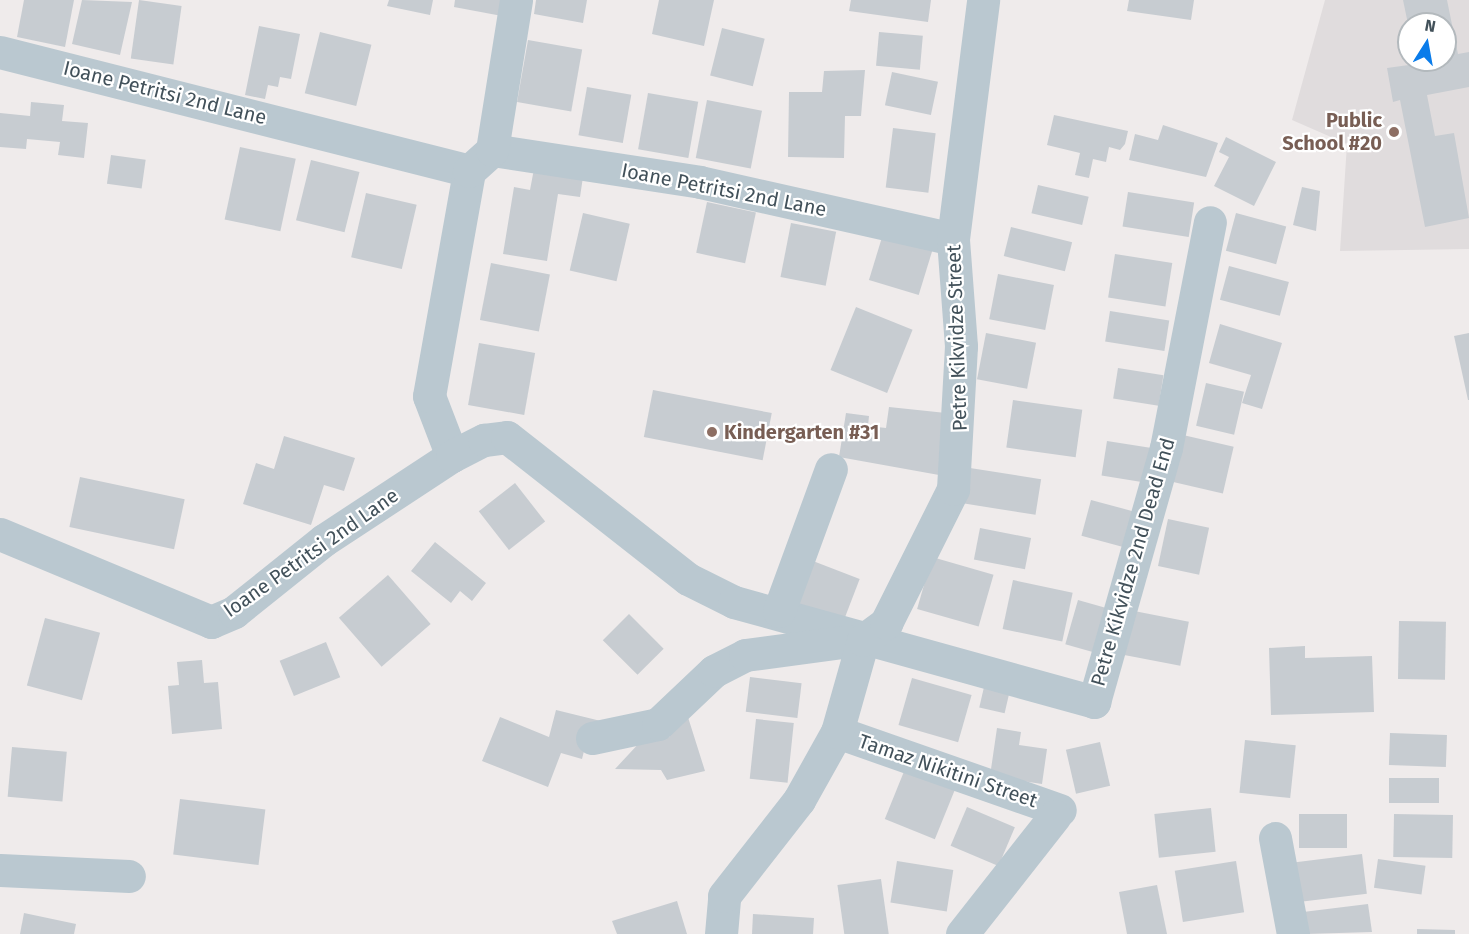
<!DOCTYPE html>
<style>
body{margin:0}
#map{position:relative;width:1469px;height:934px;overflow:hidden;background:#efebeb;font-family:"Fira Sans",sans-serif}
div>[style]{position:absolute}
.education>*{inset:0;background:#e0dcdd}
.building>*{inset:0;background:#c7ccd1;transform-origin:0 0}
.minor>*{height:33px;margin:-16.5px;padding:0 16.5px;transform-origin:16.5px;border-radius:16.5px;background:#bac8d0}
.dots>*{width:16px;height:16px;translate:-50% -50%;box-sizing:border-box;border:3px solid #fff;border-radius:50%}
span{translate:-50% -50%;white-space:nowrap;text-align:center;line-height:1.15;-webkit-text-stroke:4.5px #fff;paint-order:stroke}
.street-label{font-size:20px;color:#42515a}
.education-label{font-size:20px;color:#785e54;font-weight:700}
.right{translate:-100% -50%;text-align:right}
.left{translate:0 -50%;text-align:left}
.north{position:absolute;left:1397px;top:12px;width:60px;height:60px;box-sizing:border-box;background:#fff;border:2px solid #b3b9bd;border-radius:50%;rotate:11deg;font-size:16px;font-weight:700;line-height:24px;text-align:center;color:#42515a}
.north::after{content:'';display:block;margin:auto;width:21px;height:27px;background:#0a7cea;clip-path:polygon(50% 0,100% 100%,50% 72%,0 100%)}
</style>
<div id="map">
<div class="education">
<i style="clip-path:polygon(evenodd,1325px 0,1469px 0,1469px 249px,1340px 251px,1347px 144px,1292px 120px,1325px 0,1409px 24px,1445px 24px,1445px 60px,1409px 60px,1409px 24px)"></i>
</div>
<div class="building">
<i style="clip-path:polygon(24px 0,74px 0,65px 47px,17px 37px)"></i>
<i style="clip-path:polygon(82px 0,132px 2px,120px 55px,72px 44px)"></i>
<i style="left:139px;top:0;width:43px;height:59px;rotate:8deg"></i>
<i style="clip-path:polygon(389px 0,433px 0,430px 15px,387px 6px)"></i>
<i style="clip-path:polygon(455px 0,505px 0,502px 16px,454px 7px)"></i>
<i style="clip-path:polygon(536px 0,587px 0,583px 23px,534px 14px)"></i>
<i style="clip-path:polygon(659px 0,714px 0,704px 46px,652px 34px)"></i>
<i style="clip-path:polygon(851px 0,931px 0,928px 22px,849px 11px)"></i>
<i style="clip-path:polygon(1129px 0,1194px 0,1191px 20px,1127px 11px)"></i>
<i style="clip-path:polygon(1403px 0,1447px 0,1458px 54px,1469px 52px,1469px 87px,1427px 95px,1435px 136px,1454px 133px,1469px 218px,1425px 227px,1400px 100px,1393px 102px,1387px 68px,1445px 60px,1445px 24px,1408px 24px)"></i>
<i style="clip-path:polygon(259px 26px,300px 34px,291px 79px,280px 77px,278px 87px,268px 85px,265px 99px,245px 95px)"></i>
<i style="left:722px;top:28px;width:44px;height:49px;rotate:14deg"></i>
<i style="left:320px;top:32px;width:53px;height:63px;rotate:14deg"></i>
<i style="left:879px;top:32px;width:44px;height:34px;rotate:5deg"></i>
<i style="left:528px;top:40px;width:55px;height:63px;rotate:10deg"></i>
<i style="clip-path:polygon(865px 70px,861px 116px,845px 116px,844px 158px,788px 157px,789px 92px,822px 92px,824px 71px)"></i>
<i style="left:892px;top:72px;width:47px;height:34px;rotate:12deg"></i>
<i style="left:587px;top:87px;width:45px;height:49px;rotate:10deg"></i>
<i style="left:648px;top:93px;width:51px;height:57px;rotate:10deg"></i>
<i style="left:707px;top:100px;width:56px;height:59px;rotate:11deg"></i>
<i style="clip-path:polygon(31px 102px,64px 105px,62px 121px,88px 123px,84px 158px,58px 155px,60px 142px,27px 139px,26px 149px,0 147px,0 113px,30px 116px)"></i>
<i style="clip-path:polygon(1054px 115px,1128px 131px,1125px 144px,1120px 150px,1109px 147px,1106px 162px,1093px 159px,1089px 178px,1075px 175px,1080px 153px,1047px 145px)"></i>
<i style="clip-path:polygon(1163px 125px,1218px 143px,1206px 177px,1129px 160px,1135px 134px,1158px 140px)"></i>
<i style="left:893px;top:128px;width:43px;height:60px;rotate:7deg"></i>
<i style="clip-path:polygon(1226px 137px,1276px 162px,1254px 206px,1214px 186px,1229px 157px,1219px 152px)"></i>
<i style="left:240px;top:147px;width:57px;height:74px;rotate:12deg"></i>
<i style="left:111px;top:155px;width:35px;height:29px;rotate:8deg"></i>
<i style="left:311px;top:160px;width:50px;height:62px;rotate:14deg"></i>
<i style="clip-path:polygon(534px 169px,583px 177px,580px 197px,558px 194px,547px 261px,503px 254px,514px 187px,530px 190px)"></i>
<i style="left:1038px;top:185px;width:52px;height:29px;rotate:13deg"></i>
<i style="clip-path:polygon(1302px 187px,1320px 191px,1316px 231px,1293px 225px)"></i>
<i style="left:1128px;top:192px;width:67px;height:35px;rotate:9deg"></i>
<i style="left:366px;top:193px;width:52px;height:66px;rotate:13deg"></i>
<i style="left:707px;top:202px;width:50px;height:52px;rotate:12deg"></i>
<i style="left:583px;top:213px;width:48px;height:59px;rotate:13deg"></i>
<i style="left:1236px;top:213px;width:52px;height:39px;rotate:15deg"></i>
<i style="left:791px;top:223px;width:46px;height:55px;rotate:11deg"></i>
<i style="left:1011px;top:227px;width:63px;height:30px;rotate:14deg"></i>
<i style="left:883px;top:234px;width:52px;height:48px;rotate:17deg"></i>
<i style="left:1115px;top:254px;width:58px;height:44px;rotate:9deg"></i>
<i style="left:491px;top:263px;width:60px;height:58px;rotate:11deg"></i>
<i style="left:1229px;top:266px;width:62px;height:35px;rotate:15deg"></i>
<i style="left:998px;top:274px;width:57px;height:46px;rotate:11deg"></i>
<i style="left:856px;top:307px;width:61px;height:68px;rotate:22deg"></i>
<i style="left:1110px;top:311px;width:60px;height:31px;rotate:9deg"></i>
<i style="clip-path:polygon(1220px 324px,1282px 343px,1262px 409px,1242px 403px,1251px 375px,1209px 363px)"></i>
<i style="left:986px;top:333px;width:51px;height:47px;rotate:11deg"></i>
<i style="clip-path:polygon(1469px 333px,1469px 400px,1468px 400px,1454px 336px)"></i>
<i style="left:479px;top:343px;width:57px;height:63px;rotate:10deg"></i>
<i style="left:1118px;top:368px;width:46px;height:31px;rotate:9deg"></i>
<i style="left:1206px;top:383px;width:39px;height:44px;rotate:13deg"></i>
<i style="left:653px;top:390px;width:121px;height:48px;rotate:11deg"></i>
<i style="left:1013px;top:400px;width:70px;height:48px;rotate:8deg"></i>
<i style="clip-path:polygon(889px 407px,946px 413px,939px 475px,839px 457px,846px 413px,869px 416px,868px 426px,886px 428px)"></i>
<i style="left:1183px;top:435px;width:52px;height:48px;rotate:13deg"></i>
<i style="clip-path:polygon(284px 436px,355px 458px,344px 491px,324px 485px,311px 525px,243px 504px,256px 463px,274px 469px)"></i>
<i style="left:1107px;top:441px;width:50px;height:35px;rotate:9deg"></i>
<i style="left:970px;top:468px;width:72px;height:36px;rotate:9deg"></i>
<i style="left:80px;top:477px;width:107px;height:51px;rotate:12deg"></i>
<i style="left:515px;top:483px;width:49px;height:46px;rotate:52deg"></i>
<i style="left:1091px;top:500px;width:47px;height:37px;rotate:15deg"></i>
<i style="left:1168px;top:519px;width:42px;height:48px;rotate:12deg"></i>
<i style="left:980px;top:528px;width:52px;height:32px;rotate:11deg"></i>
<i style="clip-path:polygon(435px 542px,486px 583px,472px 601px,460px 591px,451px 603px,411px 571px)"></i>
<i style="left:932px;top:557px;width:64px;height:54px;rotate:16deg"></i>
<i style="left:813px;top:561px;width:50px;height:49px;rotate:21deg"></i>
<i style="left:388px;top:575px;width:65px;height:65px;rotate:49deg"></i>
<i style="left:1013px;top:580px;width:61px;height:50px;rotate:12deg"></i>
<i style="left:1078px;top:600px;width:33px;height:46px;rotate:16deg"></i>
<i style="left:1129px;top:610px;width:61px;height:45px;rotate:11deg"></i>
<i style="left:629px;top:614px;width:49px;height:37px;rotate:45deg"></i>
<i style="left:45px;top:618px;width:57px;height:70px;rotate:15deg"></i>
<i style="left:1399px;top:621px;width:47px;height:58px;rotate:1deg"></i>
<i style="left:326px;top:642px;width:38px;height:50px;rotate:68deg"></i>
<i style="clip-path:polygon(1305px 646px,1305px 658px,1372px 656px,1374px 712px,1271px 715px,1269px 648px)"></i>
<i style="clip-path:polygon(202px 660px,204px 683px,218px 682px,222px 729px,172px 734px,168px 686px,179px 685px,177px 662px)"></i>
<i style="left:750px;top:677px;width:52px;height:35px;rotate:7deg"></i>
<i style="left:912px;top:678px;width:62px;height:49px;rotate:16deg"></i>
<i style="left:984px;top:687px;width:26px;height:21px;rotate:13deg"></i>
<i style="clip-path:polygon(556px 710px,613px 724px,606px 752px,585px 747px,582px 759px,561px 753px,548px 787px,482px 761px,500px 717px,549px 737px)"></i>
<i style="clip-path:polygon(687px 714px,705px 771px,667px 780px,661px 770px,615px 769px,642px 740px,670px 737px,667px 724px)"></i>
<i style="left:756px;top:719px;width:38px;height:60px;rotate:6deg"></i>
<i style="clip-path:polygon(997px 728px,1021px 732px,1019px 745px,1047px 749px,1042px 784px,990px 776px)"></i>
<i style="left:1390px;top:733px;width:57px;height:32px;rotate:2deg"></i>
<i style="left:1245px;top:740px;width:51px;height:53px;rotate:6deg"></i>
<i style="left:1100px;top:742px;width:45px;height:35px;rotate:77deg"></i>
<i style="left:12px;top:747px;width:55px;height:50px;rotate:5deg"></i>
<i style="left:905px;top:769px;width:54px;height:54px;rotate:22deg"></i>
<i style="left:1389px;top:778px;width:50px;height:25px"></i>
<i style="left:180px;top:799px;width:86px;height:56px;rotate:7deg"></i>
<i style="left:967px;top:807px;width:52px;height:42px;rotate:23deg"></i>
<i style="left:1211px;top:808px;width:44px;height:57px;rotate:84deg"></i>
<i style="left:1299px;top:814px;width:48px;height:34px"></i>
<i style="left:1394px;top:814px;width:59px;height:43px;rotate:1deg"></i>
<i style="left:1362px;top:854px;width:40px;height:77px;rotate:83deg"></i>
<i style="left:1378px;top:859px;width:48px;height:29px;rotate:8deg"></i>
<i style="left:897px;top:861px;width:57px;height:42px;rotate:9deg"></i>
<i style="left:1236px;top:861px;width:52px;height:62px;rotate:81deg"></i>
<i style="left:881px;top:879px;width:56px;height:44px;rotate:82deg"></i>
<i style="clip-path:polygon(1157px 885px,1167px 934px,1127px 934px,1119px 892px)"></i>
<i style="clip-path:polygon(677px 901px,687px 934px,617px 934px,612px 921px)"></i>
<i style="clip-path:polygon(1368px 904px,1372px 932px,1306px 934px,1303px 912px)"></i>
<i style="clip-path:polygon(24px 913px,76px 924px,74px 934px,20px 934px)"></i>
<i style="clip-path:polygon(753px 914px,814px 918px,813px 934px,752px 934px)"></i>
<i style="clip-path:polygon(1417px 929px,1455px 930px,1455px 934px,1417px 934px)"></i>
</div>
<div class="minor">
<i style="left:0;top:52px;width:484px;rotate:14.2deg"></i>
<i style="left:492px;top:150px;width:210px;rotate:8.7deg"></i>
<i style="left:700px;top:182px;width:259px;rotate:12.7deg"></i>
<i style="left:452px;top:456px;width:64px;rotate:-111deg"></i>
<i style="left:429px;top:396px;width:229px;rotate:-79.9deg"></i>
<i style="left:469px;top:171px;width:31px;rotate:-42deg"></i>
<i style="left:492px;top:150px;width:152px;rotate:-80.9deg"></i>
<i style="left:0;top:534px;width:229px;rotate:22.6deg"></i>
<i style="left:211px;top:622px;width:25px;rotate:-23deg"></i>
<i style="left:234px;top:612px;width:115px;rotate:-38.7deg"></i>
<i style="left:324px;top:540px;width:153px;rotate:-33.3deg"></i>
<i style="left:452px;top:456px;width:36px;rotate:-27deg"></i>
<i style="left:484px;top:440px;width:23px;rotate:-7deg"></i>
<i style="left:507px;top:437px;width:230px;rotate:38.1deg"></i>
<i style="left:688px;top:579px;width:51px;rotate:26.6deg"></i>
<i style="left:734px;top:602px;width:374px;rotate:15.5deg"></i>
<i style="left:1094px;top:702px;width:264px;rotate:-74.2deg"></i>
<i style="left:1166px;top:448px;width:230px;rotate:-79deg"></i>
<i style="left:779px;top:611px;width:151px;rotate:-69.9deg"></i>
<i style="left:837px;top:732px;width:236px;rotate:19.3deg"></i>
<i style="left:592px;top:738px;width:67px;rotate:-12deg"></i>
<i style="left:658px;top:724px;width:77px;rotate:-43.4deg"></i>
<i style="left:714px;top:671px;width:35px;rotate:-27deg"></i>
<i style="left:745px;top:655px;width:106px;rotate:-7.6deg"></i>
<i style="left:1275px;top:838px;width:98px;rotate:79.4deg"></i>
<i style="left:0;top:870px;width:129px;rotate:2.7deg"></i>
<i style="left:721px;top:934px;width:38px;rotate:-85deg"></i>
<i style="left:724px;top:896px;width:122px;rotate:-52deg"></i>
<i style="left:799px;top:800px;width:78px;rotate:-60.8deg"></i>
<i style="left:837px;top:732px;width:96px;rotate:-74.2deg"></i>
<i style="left:863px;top:640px;width:29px;rotate:-36deg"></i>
<i style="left:886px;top:623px;width:150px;rotate:-63.4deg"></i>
<i style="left:953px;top:489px;width:143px;rotate:-86.8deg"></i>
<i style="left:961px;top:346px;width:107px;rotate:-94.3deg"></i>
<i style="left:953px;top:239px;width:241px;rotate:-82.8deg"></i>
<i style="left:962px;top:934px;width:150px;rotate:-51.8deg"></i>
</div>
<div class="dots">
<i style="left:1394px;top:132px;background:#8d6e63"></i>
<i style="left:712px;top:432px;background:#8d6e63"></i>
</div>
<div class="street-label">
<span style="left:165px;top:93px;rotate:14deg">Ioane Petritsi 2nd Lane</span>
<span style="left:724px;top:190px;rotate:11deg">Ioane Petritsi 2nd Lane</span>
<span style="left:957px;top:338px;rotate:-92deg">Petre Kikvidze Street</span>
<span style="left:311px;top:553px;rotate:-35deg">Ioane Petritsi 2nd Lane</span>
<span style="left:1133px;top:562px;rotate:-74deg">Petre Kikvidze 2nd Dead End</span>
<span style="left:948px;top:771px;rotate:19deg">Tamaz Nikitini Street</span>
</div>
<div class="education-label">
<span class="right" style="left:1382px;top:132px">Public<br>School #20</span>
<span class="left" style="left:724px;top:432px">Kindergarten #31</span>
</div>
<div class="north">N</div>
</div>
